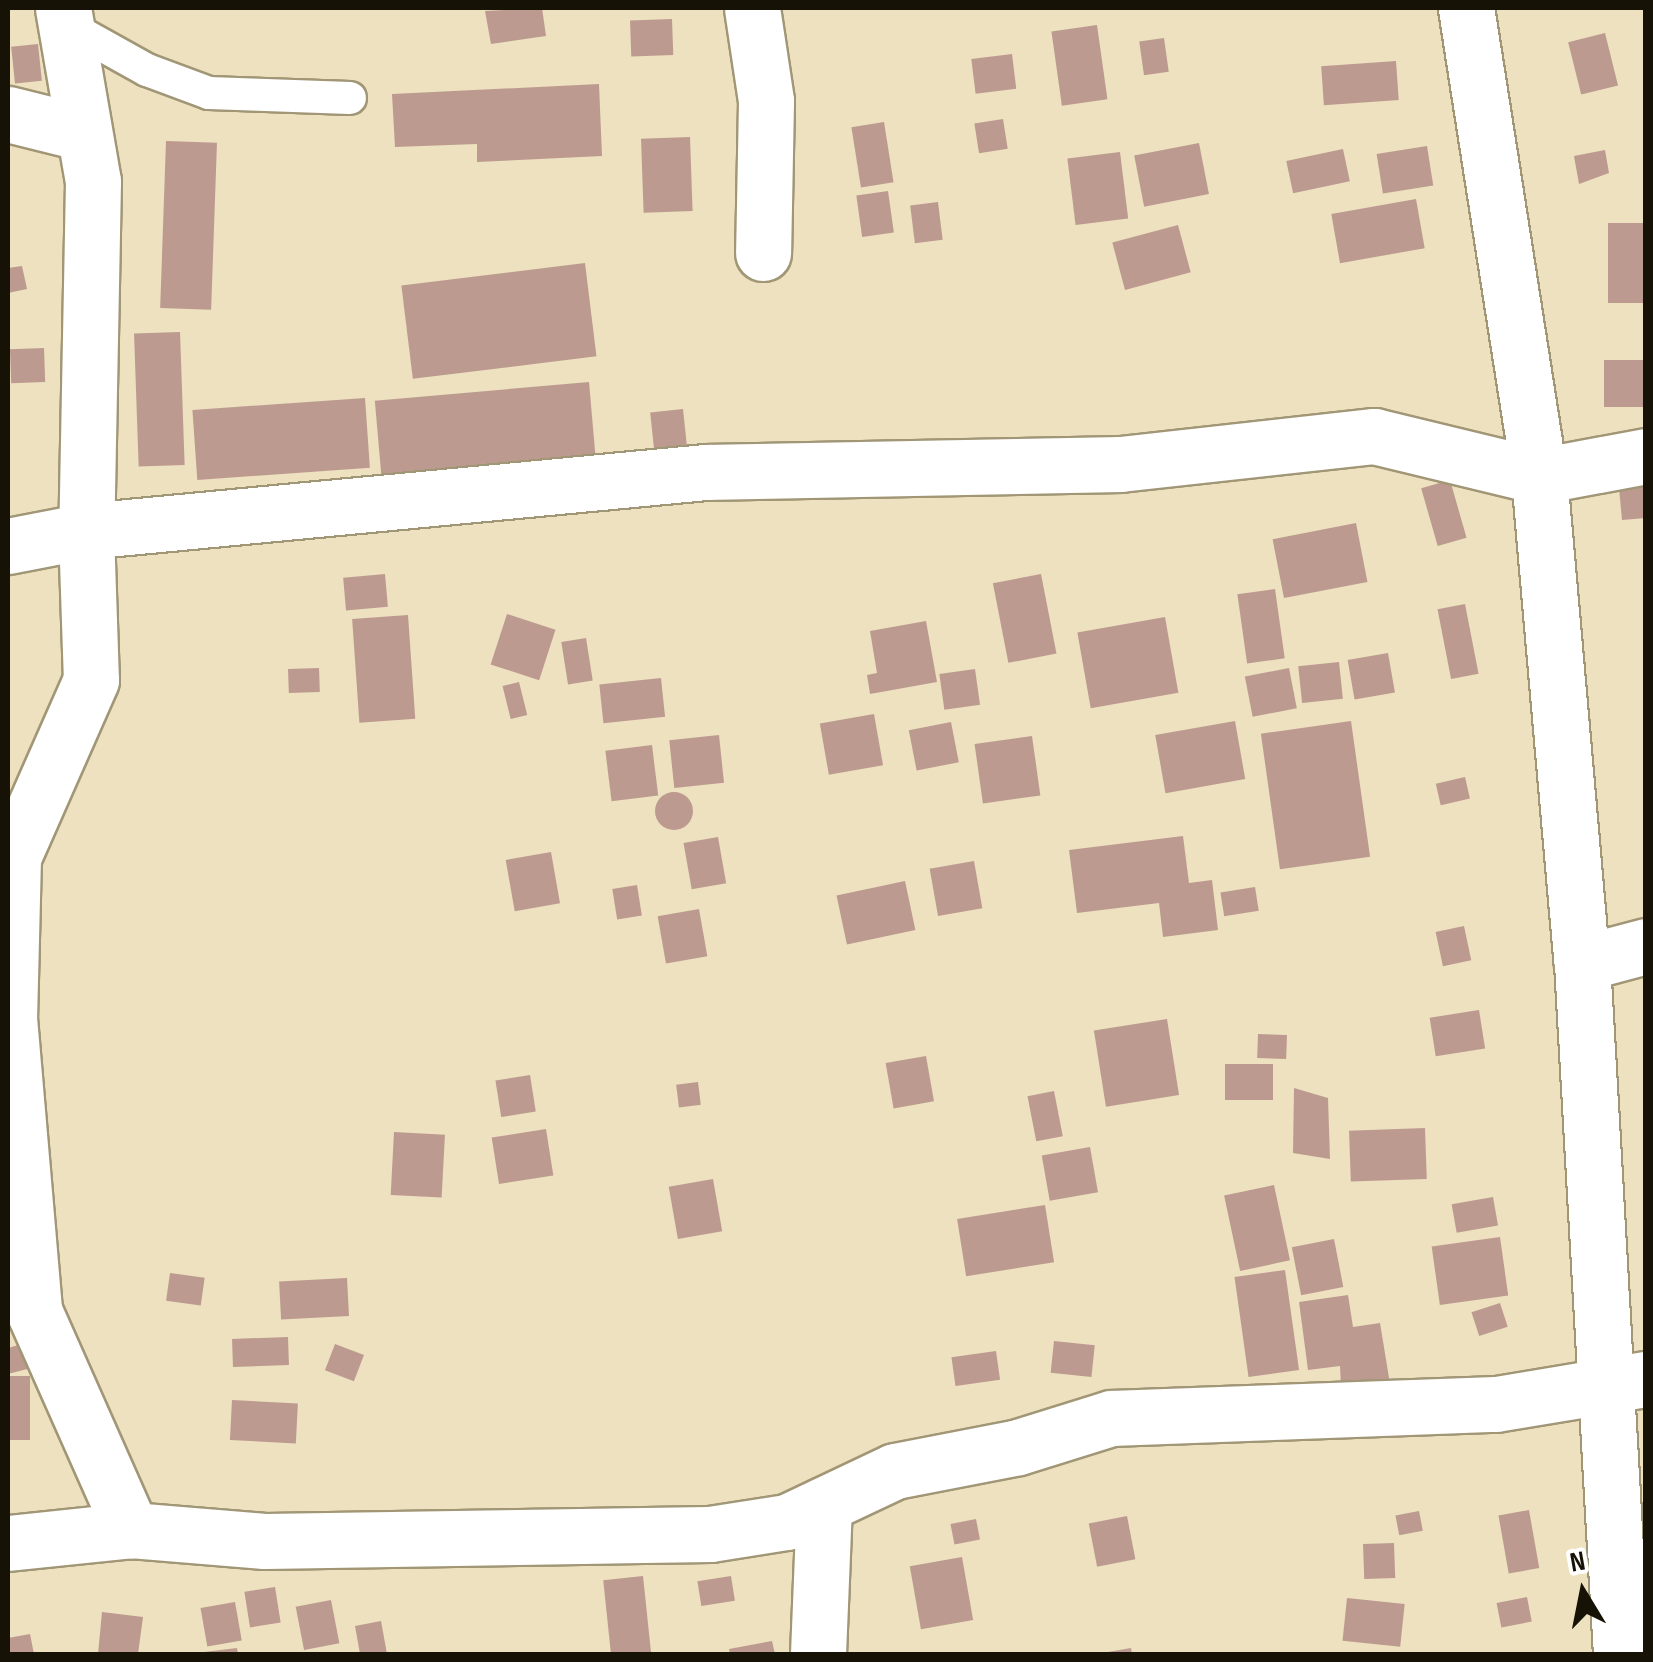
<!DOCTYPE html>
<style>
body{margin:0}
#map{position:relative;width:1653px;height:1662px;overflow:hidden;background:#ede1bf;font-family:"Sofia Sans Condensed",sans-serif}
div>[style]{position:absolute}
.building>*{inset:0;background:#bd9a90;transform-origin:0 0}
.round{border-radius:50%}
.roads{filter:drop-shadow(2px 0 #a19676) drop-shadow(-2px 0 #a19676) drop-shadow(0 2px #a19676) drop-shadow(0 -2px #a19676)}
.lane>*{height:32px;margin:-16px;padding:0 16px;transform-origin:16px;border-radius:16px;background:#fff}
.street>*{height:55px;margin:-27.5px;padding:0 27.5px;transform-origin:27.5px;border-radius:27.5px;background:#fff}
.secondary>*{height:55px;margin:-27.5px;padding:0 27.5px;transform-origin:27.5px;border-radius:27.5px;background:#fff}
span{translate:-50% -50%;white-space:nowrap;text-align:center;line-height:1.15;-webkit-text-stroke:8px #fff;paint-order:stroke}
.frame{position:absolute;inset:0;border:10px solid #161206;pointer-events:none}
.north{position:absolute;left:1533px;top:1542px;width:100px;height:100px;-webkit-text-stroke:8px #fff;paint-order:stroke;rotate:350deg;font-size:28px;font-weight:700;line-height:40px;text-align:center;color:#161206}
.north::after{content:'';display:block;margin:auto;width:35px;height:45px;background:#161206;clip-path:polygon(50% 0,100% 100%,50% 72%,0 100%)}
</style>
<div id="map">
<div class="building">
<i style="clip-path:polygon(542px 8px,546px 36px,491px 44px,485px 11px)"></i>
<i style="left:672px;top:19px;width:36px;height:42px;rotate:88deg"></i>
<i style="left:1097px;top:25px;width:75px;height:46px;rotate:82deg"></i>
<i style="left:1605px;top:33px;width:54px;height:38px;rotate:76deg"></i>
<i style="left:1164px;top:38px;width:34px;height:25px;rotate:82deg"></i>
<i style="left:38px;top:44px;width:37px;height:27px;rotate:84deg"></i>
<i style="left:1012px;top:54px;width:35px;height:41px;rotate:83deg"></i>
<i style="left:1396px;top:61px;width:39px;height:75px;rotate:86deg"></i>
<i style="clip-path:polygon(599px 84px,602px 156px,477px 162px,477px 144px,395px 147px,392px 94px)"></i>
<i style="left:1003px;top:119px;width:30px;height:29px;rotate:81deg"></i>
<i style="left:884px;top:122px;width:61px;height:33px;rotate:81deg"></i>
<i style="left:690px;top:137px;width:74px;height:49px;rotate:88deg"></i>
<i style="left:166px;top:141px;width:51px;height:167px;rotate:2deg"></i>
<i style="left:1199px;top:143px;width:52px;height:66px;rotate:79deg"></i>
<i style="left:1427px;top:146px;width:40px;height:51px;rotate:81deg"></i>
<i style="left:1343px;top:149px;width:33px;height:58px;rotate:78deg"></i>
<i style="clip-path:polygon(1605px 150px,1609px 173px,1579px 184px,1574px 156px)"></i>
<i style="left:1120px;top:152px;width:67px;height:53px;rotate:83deg"></i>
<i style="left:888px;top:191px;width:42px;height:32px;rotate:82deg"></i>
<i style="left:1416px;top:199px;width:50px;height:86px;rotate:80deg"></i>
<i style="left:938px;top:202px;width:38px;height:28px;rotate:83deg"></i>
<i style="left:1608px;top:223px;width:38px;height:80px"></i>
<i style="left:1178px;top:225px;width:49px;height:68px;rotate:75deg"></i>
<i style="left:585px;top:263px;width:94px;height:185px;rotate:83deg"></i>
<i style="clip-path:polygon(22px 266px,27px 289px,8px 293px,8px 268px)"></i>
<i style="left:180px;top:332px;width:133px;height:46px;rotate:88deg"></i>
<i style="left:44px;top:348px;width:34px;height:34px;rotate:88deg"></i>
<i style="left:1646px;top:360px;width:47px;height:42px;rotate:90deg"></i>
<i style="left:589px;top:382px;width:79px;height:215px;rotate:85deg"></i>
<i style="left:365px;top:398px;width:70px;height:173px;rotate:86deg"></i>
<i style="left:683px;top:409px;width:38px;height:33px;rotate:84deg"></i>
<i style="clip-path:polygon(1646px 464px,1646px 518px,1622px 520px,1617px 466px)"></i>
<i style="left:1450px;top:480px;width:60px;height:30px;rotate:74deg"></i>
<i style="left:1356px;top:523px;width:60px;height:85px;rotate:79deg"></i>
<i style="left:385px;top:574px;width:33px;height:42px;rotate:85deg"></i>
<i style="left:1041px;top:574px;width:81px;height:49px;rotate:79deg"></i>
<i style="left:1275px;top:589px;width:70px;height:38px;rotate:82deg"></i>
<i style="left:1465px;top:604px;width:71px;height:28px;rotate:79deg"></i>
<i style="left:507px;top:614px;width:51px;height:53px;rotate:18deg"></i>
<i style="left:408px;top:615px;width:104px;height:56px;rotate:86deg"></i>
<i style="left:1165px;top:617px;width:77px;height:89px;rotate:80deg"></i>
<i style="clip-path:polygon(926px 621px,937px 682px,870px 694px,867px 675px,877px 673px,870px 631px)"></i>
<i style="left:586px;top:638px;width:43px;height:25px;rotate:81deg"></i>
<i style="left:1388px;top:653px;width:40px;height:41px;rotate:80deg"></i>
<i style="left:1339px;top:662px;width:37px;height:41px;rotate:84deg"></i>
<i style="left:319px;top:668px;width:24px;height:31px;rotate:88deg"></i>
<i style="left:1289px;top:668px;width:41px;height:45px;rotate:79deg"></i>
<i style="left:975px;top:669px;width:36px;height:36px;rotate:82deg"></i>
<i style="left:661px;top:678px;width:39px;height:62px;rotate:84deg"></i>
<i style="left:519px;top:682px;width:34px;height:17px;rotate:76deg"></i>
<i style="left:874px;top:714px;width:52px;height:55px;rotate:80deg"></i>
<i style="left:1235px;top:721px;width:59px;height:81px;rotate:80deg"></i>
<i style="left:1351px;top:721px;width:137px;height:91px;rotate:82deg"></i>
<i style="left:951px;top:722px;width:41px;height:43px;rotate:79deg"></i>
<i style="left:719px;top:735px;width:48px;height:50px;rotate:84deg"></i>
<i style="left:1032px;top:736px;width:60px;height:58px;rotate:82deg"></i>
<i style="left:652px;top:745px;width:51px;height:47px;rotate:83deg"></i>
<i style="left:1465px;top:777px;width:22px;height:30px;rotate:77deg"></i>
<i class="round" style="left:655px;top:792px;width:38px;height:38px"></i>
<i style="clip-path:polygon(1183px 836px,1189px 883px,1212px 880px,1218px 930px,1163px 937px,1159px 903px,1077px 913px,1069px 850px)"></i>
<i style="left:718px;top:837px;width:47px;height:35px;rotate:80deg"></i>
<i style="left:551px;top:852px;width:52px;height:46px;rotate:80deg"></i>
<i style="left:974px;top:861px;width:48px;height:45px;rotate:80deg"></i>
<i style="left:905px;top:881px;width:50px;height:70px;rotate:78deg"></i>
<i style="left:637px;top:885px;width:31px;height:25px;rotate:81deg"></i>
<i style="left:1255px;top:887px;width:24px;height:35px;rotate:81deg"></i>
<i style="left:699px;top:909px;width:48px;height:42px;rotate:80deg"></i>
<i style="left:1464px;top:926px;width:35px;height:29px;rotate:78deg"></i>
<i style="left:1479px;top:1010px;width:39px;height:50px;rotate:81deg"></i>
<i style="left:1167px;top:1019px;width:77px;height:74px;rotate:81deg"></i>
<i style="left:1258px;top:1034px;width:29px;height:24px;rotate:2deg"></i>
<i style="left:926px;top:1056px;width:46px;height:41px;rotate:80deg"></i>
<i style="left:1225px;top:1064px;width:48px;height:36px"></i>
<i style="left:530px;top:1075px;width:37px;height:35px;rotate:81deg"></i>
<i style="left:698px;top:1082px;width:23px;height:22px;rotate:83deg"></i>
<i style="clip-path:polygon(1294px 1088px,1328px 1098px,1330px 1159px,1293px 1153px)"></i>
<i style="left:1054px;top:1091px;width:46px;height:27px;rotate:79deg"></i>
<i style="left:1425px;top:1128px;width:51px;height:76px;rotate:88deg"></i>
<i style="left:546px;top:1129px;width:47px;height:55px;rotate:81deg"></i>
<i style="left:394px;top:1132px;width:51px;height:63px;rotate:3deg"></i>
<i style="left:1090px;top:1147px;width:46px;height:49px;rotate:80deg"></i>
<i style="left:713px;top:1179px;width:53px;height:45px;rotate:80deg"></i>
<i style="left:1274px;top:1185px;width:77px;height:51px;rotate:78deg"></i>
<i style="left:1493px;top:1197px;width:29px;height:42px;rotate:80deg"></i>
<i style="left:1045px;top:1205px;width:58px;height:89px;rotate:81deg"></i>
<i style="left:1500px;top:1237px;width:59px;height:69px;rotate:82deg"></i>
<i style="left:1334px;top:1239px;width:49px;height:43px;rotate:79deg"></i>
<i style="left:1285px;top:1270px;width:101px;height:51px;rotate:82deg"></i>
<i style="left:170px;top:1273px;width:35px;height:28px;rotate:8deg"></i>
<i style="left:347px;top:1278px;width:38px;height:68px;rotate:87deg"></i>
<i style="clip-path:polygon(1348px 1295px,1353px 1327px,1380px 1323px,1391px 1390px,1342px 1408px,1340px 1366px,1308px 1370px,1299px 1302px)"></i>
<i style="left:1500px;top:1303px;width:25px;height:30px;rotate:72deg"></i>
<i style="left:288px;top:1337px;width:28px;height:56px;rotate:88deg"></i>
<i style="left:1054px;top:1341px;width:41px;height:32px;rotate:6deg"></i>
<i style="clip-path:polygon(29px 1342px,35px 1367px,8px 1374px,8px 1348px)"></i>
<i style="left:335px;top:1344px;width:31px;height:28px;rotate:21deg"></i>
<i style="left:996px;top:1351px;width:29px;height:45px;rotate:82deg"></i>
<i style="left:8px;top:1376px;width:22px;height:64px"></i>
<i style="left:232px;top:1400px;width:66px;height:40px;rotate:3deg"></i>
<i style="left:1529px;top:1510px;width:59px;height:31px;rotate:80deg"></i>
<i style="left:1419px;top:1511px;width:20px;height:24px;rotate:79deg"></i>
<i style="left:1127px;top:1516px;width:44px;height:39px;rotate:79deg"></i>
<i style="left:976px;top:1519px;width:21px;height:26px;rotate:79deg"></i>
<i style="left:1394px;top:1543px;width:35px;height:31px;rotate:88deg"></i>
<i style="left:962px;top:1557px;width:64px;height:53px;rotate:80deg"></i>
<i style="left:643px;top:1576px;width:78px;height:40px;rotate:84deg"></i>
<i style="left:731px;top:1576px;width:25px;height:34px;rotate:81deg"></i>
<i style="left:275px;top:1587px;width:36px;height:31px;rotate:81deg"></i>
<i style="left:1527px;top:1597px;width:25px;height:31px;rotate:79deg"></i>
<i style="left:1347px;top:1598px;width:58px;height:43px;rotate:6deg"></i>
<i style="left:331px;top:1600px;width:44px;height:36px;rotate:79deg"></i>
<i style="left:235px;top:1602px;width:39px;height:35px;rotate:80deg"></i>
<i style="clip-path:polygon(102px 1612px,143px 1617px,138px 1654px,98px 1654px)"></i>
<i style="clip-path:polygon(381px 1621px,387px 1654px,360px 1654px,355px 1626px)"></i>
<i style="clip-path:polygon(30px 1634px,34px 1654px,8px 1654px,8px 1638px)"></i>
<i style="clip-path:polygon(772px 1641px,775px 1654px,730px 1654px,729px 1649px)"></i>
<i style="clip-path:polygon(237px 1648px,238px 1654px,204px 1654px,204px 1652px)"></i>
<i style="clip-path:polygon(1131px 1648px,1132px 1654px,1103px 1654px,1102px 1653px)"></i>
</div>
<div class="roads">
<div class="lane">
<i style="left:66px;top:25px;width:93px;rotate:29.1deg"></i>
<i style="left:147px;top:70px;width:66px;rotate:20.4deg"></i>
<i style="left:209px;top:93px;width:141px;rotate:2deg"></i>
</div>
<div class="street">
<i style="left:63px;top:8px;width:176px;rotate:80.2deg"></i>
<i style="left:93px;top:181px;width:350px;rotate:91.1deg"></i>
<i style="left:86px;top:531px;width:149px;rotate:88.1deg"></i>
<i style="left:91px;top:680px;width:193px;rotate:113.8deg"></i>
<i style="left:13px;top:857px;width:161px;rotate:91.4deg"></i>
<i style="left:9px;top:1018px;width:294px;rotate:85.1deg"></i>
<i style="left:34px;top:1311px;width:240px;rotate:66.1deg"></i>
<i style="left:752px;top:8px;width:94px;rotate:81.4deg"></i>
<i style="left:766px;top:101px;width:152px;rotate:91.1deg"></i>
<i style="left:8px;top:114px;width:78px;rotate:14deg"></i>
<i style="left:8px;top:546px;width:79px;rotate:-10.9deg"></i>
<i style="left:86px;top:531px;width:623px;rotate:-5.44deg"></i>
<i style="left:706px;top:472px;width:414px;rotate:-1.1deg"></i>
<i style="left:1120px;top:464px;width:256px;rotate:-6.3deg"></i>
<i style="left:1374px;top:436px;width:170px;rotate:13.6deg"></i>
<i style="left:1539px;top:476px;width:109px;rotate:-10.6deg"></i>
<i style="left:1582px;top:963px;width:66px;rotate:-14.9deg"></i>
<i style="left:8px;top:1543px;width:124px;rotate:-6deg"></i>
<i style="left:131px;top:1530px;width:134px;rotate:4.7deg"></i>
<i style="left:265px;top:1541px;width:445px;rotate:-0.9deg"></i>
<i style="left:710px;top:1534px;width:78px;rotate:-8.9deg"></i>
<i style="left:787px;top:1522px;width:119px;rotate:-25.3deg"></i>
<i style="left:895px;top:1471px;width:125px;rotate:-11deg"></i>
<i style="left:1018px;top:1447px;width:97px;rotate:-17.3deg"></i>
<i style="left:1111px;top:1418px;width:385px;rotate:-2.1deg"></i>
<i style="left:1496px;top:1404px;width:152px;rotate:-9.5deg"></i>
<i style="left:818px;top:1654px;width:149px;rotate:-87.7deg"></i>
</div>
<div class="secondary">
<i style="left:1466px;top:8px;width:474px;rotate:81.1deg"></i>
<i style="left:1539px;top:476px;width:489px;rotate:85deg"></i>
<i style="left:1582px;top:963px;width:692px;rotate:86.77deg"></i>
</div>
</div>
<div class="frame"></div>
<div class="north">N</div>
</div>
